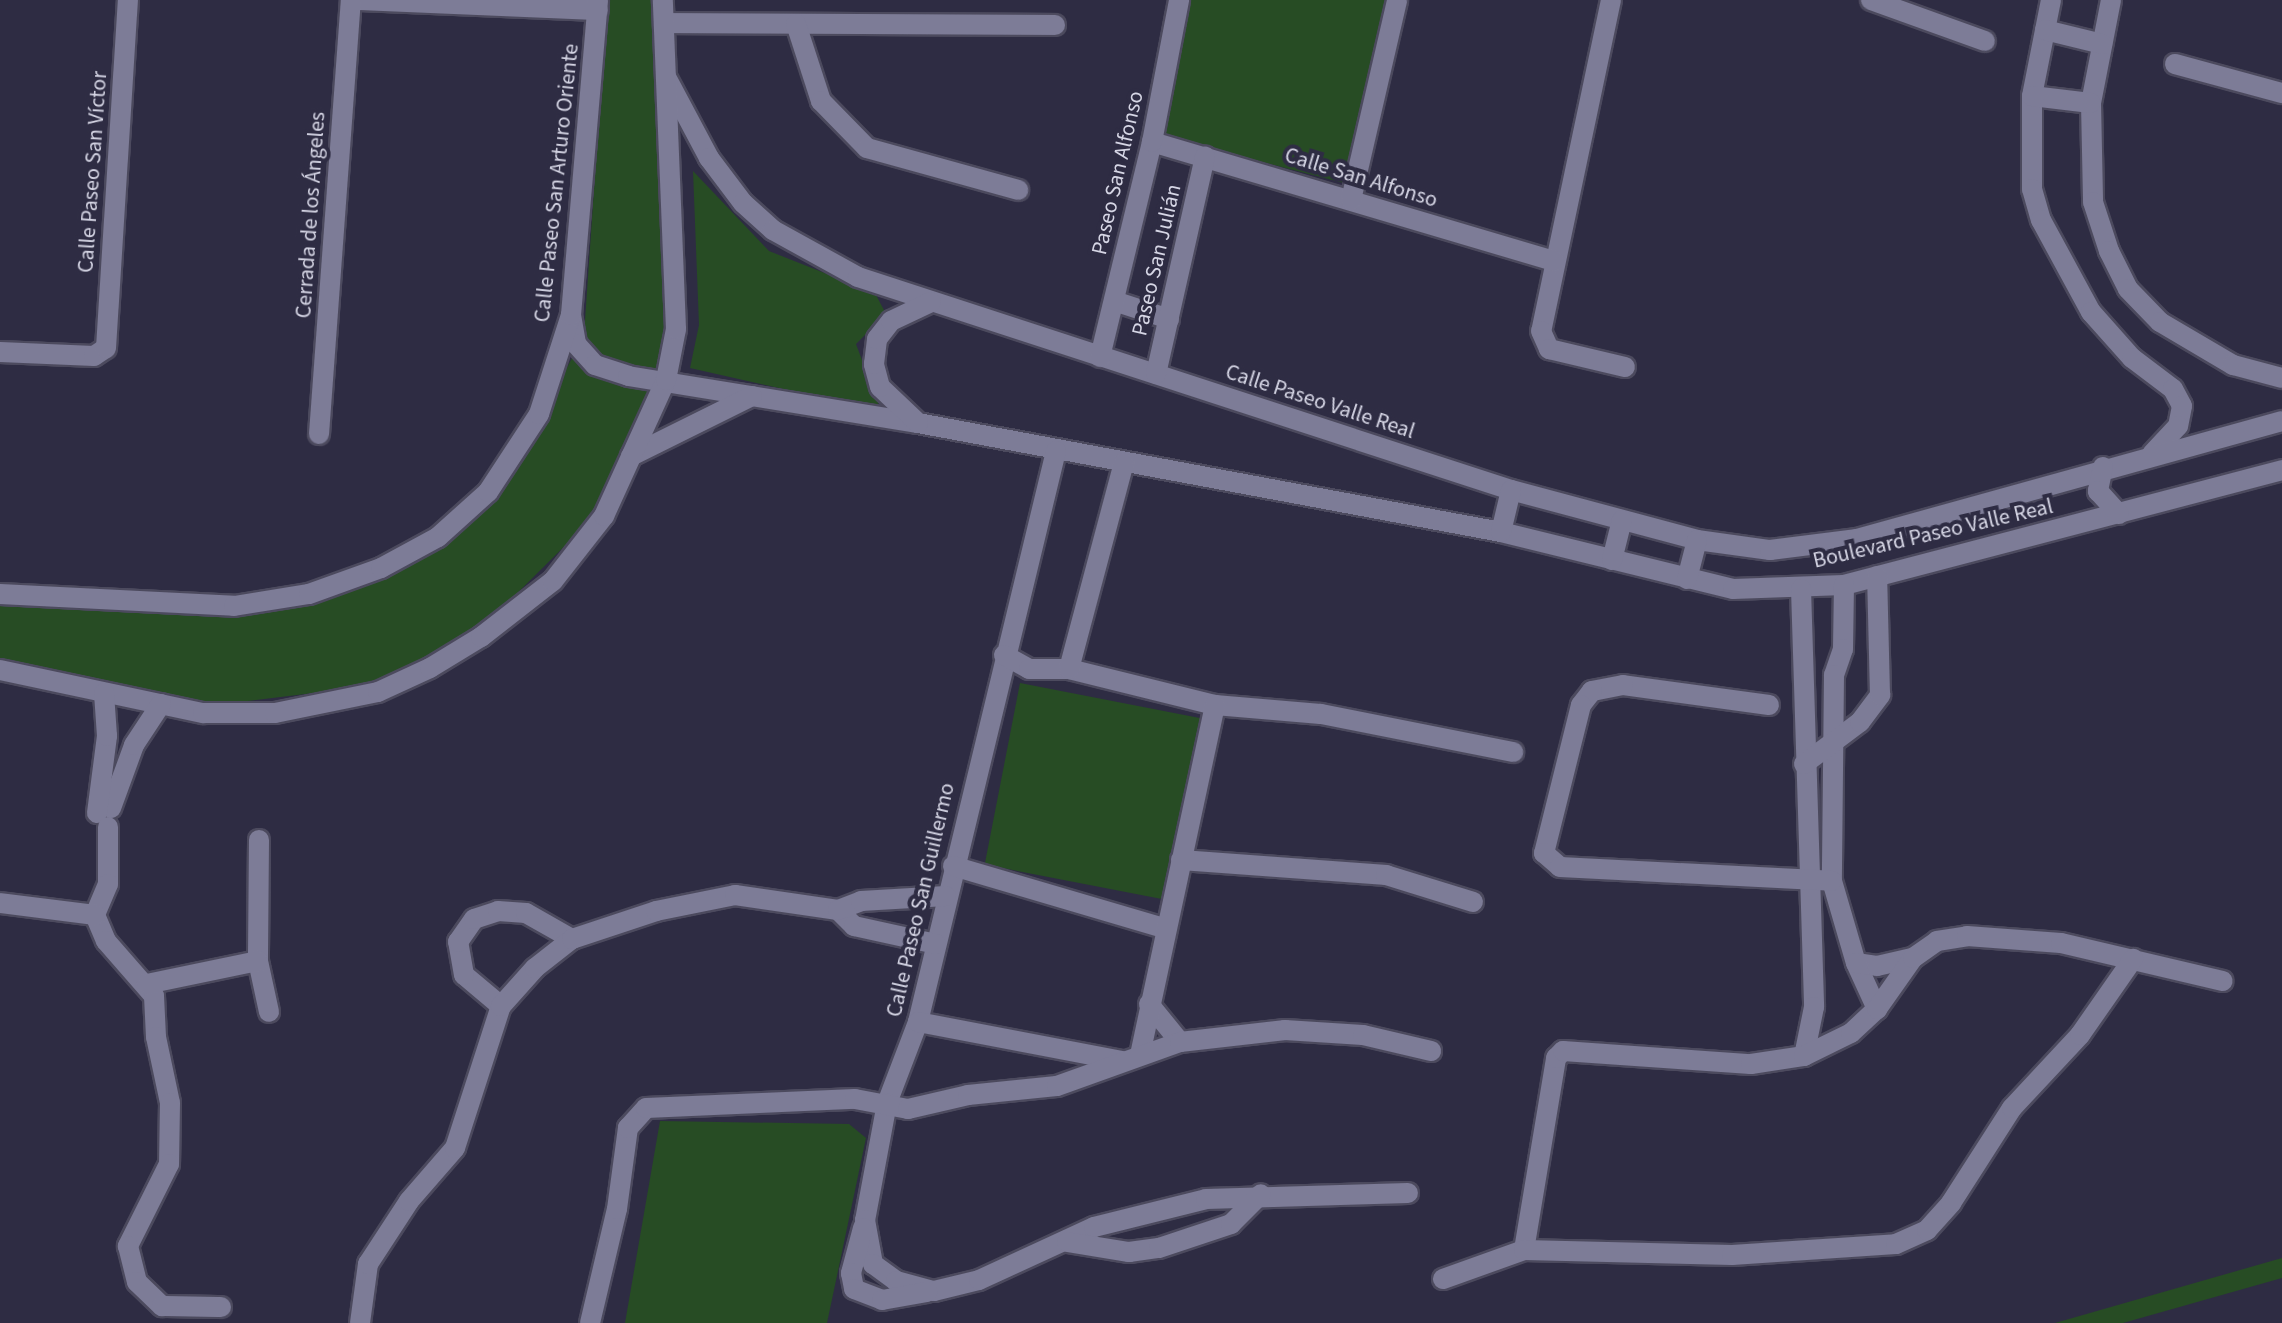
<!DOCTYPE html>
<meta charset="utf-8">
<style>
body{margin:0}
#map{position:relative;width:2282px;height:1323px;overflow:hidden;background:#2e2c43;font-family:"Source Sans 3",sans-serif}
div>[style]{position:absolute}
.green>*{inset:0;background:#274c24;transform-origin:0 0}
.roads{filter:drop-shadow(2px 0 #4c4a5e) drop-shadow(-2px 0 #4c4a5e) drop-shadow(0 2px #4c4a5e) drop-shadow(0 -2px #4c4a5e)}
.minor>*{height:20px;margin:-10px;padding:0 10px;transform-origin:10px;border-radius:10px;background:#7d7c97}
span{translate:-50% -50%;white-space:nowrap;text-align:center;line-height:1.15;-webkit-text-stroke:8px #2e2c43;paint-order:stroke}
.street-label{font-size:22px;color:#d6d6e5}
</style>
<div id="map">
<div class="green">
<i style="clip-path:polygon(607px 0,660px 0,668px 334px,654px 394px,598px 513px,477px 633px,371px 686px,207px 706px,0 663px,0 598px,308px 601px,478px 512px,536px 427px,584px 335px)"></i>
<i style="clip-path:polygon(1191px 0,1389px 0,1348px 184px,1161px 136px)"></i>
<i style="clip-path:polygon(693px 171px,769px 251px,875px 293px,886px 314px,856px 344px,881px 411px,690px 368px,699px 325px)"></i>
<i style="left:1020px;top:683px;width:187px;height:185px;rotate:11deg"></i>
<i style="clip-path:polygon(660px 1121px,849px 1124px,866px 1138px,827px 1323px,625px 1323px)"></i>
<i style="clip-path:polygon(2282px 1258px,2282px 1278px,2123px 1323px,2055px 1323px)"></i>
</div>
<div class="roads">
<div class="minor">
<i style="left:358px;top:0;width:240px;rotate:2.4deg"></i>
<i style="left:1611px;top:0;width:338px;rotate:101.9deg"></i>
<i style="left:1541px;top:331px;width:20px;rotate:66deg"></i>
<i style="left:1549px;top:349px;width:78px;rotate:13.3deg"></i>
<i style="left:1871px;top:0;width:121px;rotate:19.8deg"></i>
<i style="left:2051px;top:0;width:98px;rotate:101.2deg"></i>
<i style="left:2032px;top:96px;width:93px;rotate:90deg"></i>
<i style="left:2032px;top:189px;width:32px;rotate:74deg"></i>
<i style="left:2041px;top:220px;width:105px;rotate:61.5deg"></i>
<i style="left:2091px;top:312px;width:62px;rotate:48.3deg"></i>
<i style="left:2132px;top:358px;width:51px;rotate:37.1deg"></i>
<i style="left:2173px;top:389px;width:19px;rotate:62deg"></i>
<i style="left:2182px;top:406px;width:20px;rotate:101deg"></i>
<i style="left:2178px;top:426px;width:38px;rotate:133deg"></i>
<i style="left:2111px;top:0;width:105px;rotate:101deg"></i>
<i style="left:2091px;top:103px;width:99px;rotate:88.8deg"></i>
<i style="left:2093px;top:202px;width:52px;rotate:71.9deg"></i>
<i style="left:2109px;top:251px;width:42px;rotate:63.4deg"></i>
<i style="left:2128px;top:289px;width:46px;rotate:45.9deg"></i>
<i style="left:2160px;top:322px;width:85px;rotate:30.5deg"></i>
<i style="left:2233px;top:365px;width:51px;rotate:14.9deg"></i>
<i style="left:664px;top:23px;width:391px;rotate:0.3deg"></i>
<i style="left:796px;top:24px;width:81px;rotate:72deg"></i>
<i style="left:821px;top:101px;width:66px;rotate:45.6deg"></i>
<i style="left:867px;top:148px;width:157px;rotate:15.5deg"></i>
<i style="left:2045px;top:30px;width:59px;rotate:13.8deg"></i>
<i style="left:2175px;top:64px;width:111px;rotate:15.2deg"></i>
<i style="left:666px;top:77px;width:92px;rotate:62deg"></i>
<i style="left:709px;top:158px;width:56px;rotate:52.9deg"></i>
<i style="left:743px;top:203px;width:40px;rotate:42deg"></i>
<i style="left:773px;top:230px;width:97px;rotate:28.9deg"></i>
<i style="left:858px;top:277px;width:687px;rotate:18.07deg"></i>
<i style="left:1511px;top:490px;width:193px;rotate:15deg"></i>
<i style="left:1697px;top:540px;width:74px;rotate:7.8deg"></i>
<i style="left:1770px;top:550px;width:88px;rotate:-7.2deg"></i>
<i style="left:1857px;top:539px;width:441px;rotate:-15.5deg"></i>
<i style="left:2032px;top:96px;width:59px;rotate:6.8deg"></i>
<i style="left:1152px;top:142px;width:420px;rotate:16.5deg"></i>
<i style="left:1351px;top:200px;width:205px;rotate:-77deg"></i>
<i style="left:1114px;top:301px;width:58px;rotate:18.1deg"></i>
<i style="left:571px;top:315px;width:29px;rotate:80deg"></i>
<i style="left:576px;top:344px;width:28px;rotate:48deg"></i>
<i style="left:595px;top:365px;width:35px;rotate:18deg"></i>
<i style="left:628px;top:376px;width:294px;rotate:9.2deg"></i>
<i style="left:918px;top:423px;width:593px;rotate:10.59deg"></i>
<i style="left:1501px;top:532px;width:239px;rotate:13.8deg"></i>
<i style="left:1733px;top:589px;width:111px;rotate:-2.1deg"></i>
<i style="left:1844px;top:585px;width:453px;rotate:-14.7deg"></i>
<i style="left:0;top:352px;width:94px;rotate:2.4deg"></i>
<i style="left:94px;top:356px;width:14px;rotate:-34deg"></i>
<i style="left:106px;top:348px;width:349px;rotate:-86.4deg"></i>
<i style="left:1100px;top:357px;width:221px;rotate:-76.4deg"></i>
<i style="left:1152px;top:142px;width:145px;rotate:-79.2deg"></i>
<i style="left:1156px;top:374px;width:223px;rotate:-77.3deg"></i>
<i style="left:918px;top:423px;width:52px;rotate:-136.5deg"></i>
<i style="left:880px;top:387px;width:24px;rotate:-105deg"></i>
<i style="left:874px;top:364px;width:25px;rotate:-83deg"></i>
<i style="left:877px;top:339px;width:23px;rotate:-52deg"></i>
<i style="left:891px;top:321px;width:44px;rotate:-25.4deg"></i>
<i style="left:319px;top:434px;width:435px;rotate:-85.8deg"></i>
<i style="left:1056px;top:451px;width:587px;rotate:103.59deg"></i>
<i style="left:918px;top:1022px;width:87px;rotate:110.9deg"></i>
<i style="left:887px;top:1103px;width:119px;rotate:100.6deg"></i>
<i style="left:865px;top:1220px;width:45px;rotate:79.7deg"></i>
<i style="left:873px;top:1264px;width:29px;rotate:36deg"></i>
<i style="left:896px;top:1281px;width:39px;rotate:15deg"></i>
<i style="left:934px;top:1291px;width:46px;rotate:-13.7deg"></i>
<i style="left:979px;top:1280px;width:127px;rotate:-24.7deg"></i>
<i style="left:1094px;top:1227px;width:115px;rotate:-14deg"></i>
<i style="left:1206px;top:1199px;width:202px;rotate:-1.7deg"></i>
<i style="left:631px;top:456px;width:135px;rotate:-26.4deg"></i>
<i style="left:2103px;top:467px;width:25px;rotate:102deg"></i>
<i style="left:2098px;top:491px;width:31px;rotate:48deg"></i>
<i style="left:1501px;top:532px;width:43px;rotate:-76.6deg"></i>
<i style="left:1612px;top:560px;width:41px;rotate:-76deg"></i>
<i style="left:1687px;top:579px;width:40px;rotate:-75.6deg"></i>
<i style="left:1844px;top:585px;width:64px;rotate:90.9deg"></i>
<i style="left:1843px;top:649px;width:28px;rotate:109deg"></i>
<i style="left:1834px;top:675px;width:206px;rotate:90.6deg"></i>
<i style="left:1832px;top:881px;width:85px;rotate:73.7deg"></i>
<i style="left:1856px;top:963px;width:51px;rotate:65.5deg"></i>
<i style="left:1801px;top:589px;width:418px;rotate:88.2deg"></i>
<i style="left:1814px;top:1007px;width:50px;rotate:101.5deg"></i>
<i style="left:0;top:594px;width:234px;rotate:2.9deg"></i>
<i style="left:234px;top:606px;width:76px;rotate:-9.1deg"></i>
<i style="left:309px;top:594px;width:77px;rotate:-19.9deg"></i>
<i style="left:381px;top:568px;width:65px;rotate:-28.5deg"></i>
<i style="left:438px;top:537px;width:67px;rotate:-42deg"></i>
<i style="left:488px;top:492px;width:93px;rotate:-56.8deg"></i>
<i style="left:539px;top:414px;width:104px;rotate:-72.1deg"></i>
<i style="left:571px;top:315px;width:316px;rotate:-85.1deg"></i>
<i style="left:1004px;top:655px;width:29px;rotate:29deg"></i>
<i style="left:1029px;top:669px;width:40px"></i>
<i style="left:1069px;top:669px;width:150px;rotate:13.9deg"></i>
<i style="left:1215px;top:705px;width:106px;rotate:4.9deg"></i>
<i style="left:1321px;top:714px;width:196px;rotate:11.2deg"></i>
<i style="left:1069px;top:669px;width:213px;rotate:-75.1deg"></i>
<i style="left:0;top:670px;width:208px;rotate:12deg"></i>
<i style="left:203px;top:713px;width:72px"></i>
<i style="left:275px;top:713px;width:105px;rotate:-11.5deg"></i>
<i style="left:378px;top:692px;width:57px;rotate:-24.8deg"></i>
<i style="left:430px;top:668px;width:60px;rotate:-31.3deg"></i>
<i style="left:481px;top:637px;width:91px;rotate:-37.9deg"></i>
<i style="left:553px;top:581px;width:83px;rotate:-51.9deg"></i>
<i style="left:604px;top:516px;width:149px;rotate:-65.5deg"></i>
<i style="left:666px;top:380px;width:52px;rotate:-78.9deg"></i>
<i style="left:676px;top:329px;width:329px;rotate:-92.3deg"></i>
<i style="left:1769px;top:705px;width:147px;rotate:-172.2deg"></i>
<i style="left:1623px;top:685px;width:32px;rotate:169deg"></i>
<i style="left:1592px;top:691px;width:18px;rotate:128deg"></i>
<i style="left:1581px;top:705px;width:153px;rotate:104deg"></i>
<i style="left:1544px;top:853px;width:21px;rotate:41deg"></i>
<i style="left:1560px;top:867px;width:272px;rotate:2.9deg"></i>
<i style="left:1804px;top:764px;width:70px;rotate:-36.9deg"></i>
<i style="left:1860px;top:722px;width:34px;rotate:-53deg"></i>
<i style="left:1880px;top:695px;width:119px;rotate:-91.4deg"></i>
<i style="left:111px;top:808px;width:67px;rotate:-69.9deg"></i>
<i style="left:134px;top:745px;width:49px;rotate:-56.6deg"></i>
<i style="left:97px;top:813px;width:78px;rotate:-82.6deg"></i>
<i style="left:107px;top:736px;width:43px;rotate:-94deg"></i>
<i style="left:108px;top:827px;width:57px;rotate:90deg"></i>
<i style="left:108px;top:884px;width:34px;rotate:113deg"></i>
<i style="left:95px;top:915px;width:28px;rotate:67deg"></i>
<i style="left:106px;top:941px;width:73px;rotate:48.9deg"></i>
<i style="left:154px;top:996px;width:41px;rotate:87.2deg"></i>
<i style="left:156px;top:1037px;width:67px;rotate:78deg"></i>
<i style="left:170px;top:1103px;width:61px;rotate:90.9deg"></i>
<i style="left:169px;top:1164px;width:92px;rotate:116.6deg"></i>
<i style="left:128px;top:1246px;width:37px;rotate:76deg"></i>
<i style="left:137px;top:1282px;width:35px;rotate:44deg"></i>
<i style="left:162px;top:1306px;width:59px;rotate:1deg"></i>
<i style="left:259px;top:840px;width:121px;rotate:90.5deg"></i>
<i style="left:258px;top:961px;width:52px;rotate:77.8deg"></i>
<i style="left:1181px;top:860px;width:206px;rotate:4.2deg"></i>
<i style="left:1386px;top:875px;width:91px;rotate:17.2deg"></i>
<i style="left:953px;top:866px;width:220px;rotate:16.4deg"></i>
<i style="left:0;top:903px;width:96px;rotate:7.2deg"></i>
<i style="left:838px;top:910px;width:23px;rotate:45deg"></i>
<i style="left:854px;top:926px;width:84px;rotate:12.4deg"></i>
<i style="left:1856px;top:963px;width:21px;rotate:8deg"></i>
<i style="left:1877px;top:966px;width:37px;rotate:-13deg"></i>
<i style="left:147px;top:984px;width:113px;rotate:-11.7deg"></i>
<i style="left:1149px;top:1004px;width:49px;rotate:50.8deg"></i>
<i style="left:501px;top:1006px;width:48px;rotate:-140deg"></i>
<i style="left:464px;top:975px;width:34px;rotate:-100deg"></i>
<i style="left:458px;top:942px;width:28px;rotate:-55deg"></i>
<i style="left:474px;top:919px;width:25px;rotate:-18deg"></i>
<i style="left:498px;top:911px;width:28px;rotate:4deg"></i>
<i style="left:526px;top:913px;width:53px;rotate:29.5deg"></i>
<i style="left:918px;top:1022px;width:208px;rotate:10.8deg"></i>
<i style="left:1140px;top:1055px;width:358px;rotate:-77.9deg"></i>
<i style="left:863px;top:1228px;width:47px;rotate:104.9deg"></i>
<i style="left:851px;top:1273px;width:16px;rotate:79deg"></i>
<i style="left:854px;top:1289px;width:30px;rotate:21deg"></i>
<i style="left:882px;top:1300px;width:46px;rotate:-10.1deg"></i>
<i style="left:1067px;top:1242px;width:63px;rotate:9.2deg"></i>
<i style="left:1129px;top:1252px;width:30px;rotate:-8deg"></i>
<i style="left:1159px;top:1248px;width:76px;rotate:-18.4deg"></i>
<i style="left:1231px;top:1224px;width:42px;rotate:-45deg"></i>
<i style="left:1524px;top:1250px;width:195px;rotate:-80.5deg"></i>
<i style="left:1556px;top:1058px;width:10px;rotate:-45deg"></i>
<i style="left:1563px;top:1051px;width:188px;rotate:4deg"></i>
<i style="left:1751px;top:1064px;width:54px;rotate:-8.6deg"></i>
<i style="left:1804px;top:1056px;width:52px;rotate:-26.1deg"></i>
<i style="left:1851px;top:1033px;width:35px;rotate:-43deg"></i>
<i style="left:1877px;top:1009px;width:62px;rotate:-54.8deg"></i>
<i style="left:1913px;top:958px;width:29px;rotate:-35deg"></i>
<i style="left:1937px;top:941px;width:30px;rotate:-9deg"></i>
<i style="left:1967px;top:936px;width:94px;rotate:4.3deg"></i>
<i style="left:2061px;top:943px;width:166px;rotate:13.2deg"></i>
<i style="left:1443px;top:1279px;width:86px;rotate:-19.7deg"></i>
<i style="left:1524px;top:1250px;width:208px;rotate:1.4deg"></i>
<i style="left:1732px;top:1255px;width:164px;rotate:-3.8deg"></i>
<i style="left:1896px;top:1244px;width:34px;rotate:-24deg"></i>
<i style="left:1927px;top:1230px;width:36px;rotate:-48deg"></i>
<i style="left:1951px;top:1203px;width:113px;rotate:-57.3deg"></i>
<i style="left:2012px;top:1108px;width:100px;rotate:-47deg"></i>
<i style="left:2080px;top:1035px;width:93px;rotate:-55.1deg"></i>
<i style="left:360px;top:1323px;width:60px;rotate:-82.3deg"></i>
<i style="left:368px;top:1264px;width:75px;rotate:-56.9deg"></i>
<i style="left:409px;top:1201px;width:70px;rotate:-49deg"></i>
<i style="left:455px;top:1148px;width:149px;rotate:-72.1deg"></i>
<i style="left:501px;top:1006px;width:51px;rotate:-48.2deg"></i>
<i style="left:535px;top:968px;width:47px;rotate:-38.1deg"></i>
<i style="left:572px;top:939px;width:89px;rotate:-18.4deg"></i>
<i style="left:656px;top:911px;width:81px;rotate:-11.4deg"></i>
<i style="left:735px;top:895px;width:104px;rotate:8.3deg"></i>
<i style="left:838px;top:910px;width:25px;rotate:-21deg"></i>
<i style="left:861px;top:901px;width:85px;rotate:-3.4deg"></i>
<i style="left:590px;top:1323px;width:117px;rotate:-76.7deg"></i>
<i style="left:617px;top:1209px;width:82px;rotate:-82.3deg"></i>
<i style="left:628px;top:1128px;width:27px;rotate:-48deg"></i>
<i style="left:646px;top:1108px;width:209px;rotate:-2.5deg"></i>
<i style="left:855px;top:1099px;width:54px;rotate:10.7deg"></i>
<i style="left:908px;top:1109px;width:62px;rotate:-13.1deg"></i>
<i style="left:968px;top:1095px;width:89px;rotate:-5.8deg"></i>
<i style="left:1057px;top:1086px;width:131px;rotate:-19.7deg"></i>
<i style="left:1180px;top:1042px;width:106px;rotate:-6.5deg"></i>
<i style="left:1285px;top:1030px;width:78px;rotate:3.7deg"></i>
<i style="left:1363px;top:1035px;width:70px;rotate:13.2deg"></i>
</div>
</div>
<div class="street-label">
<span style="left:93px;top:172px;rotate:-86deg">Calle Paseo San Víctor</span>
<span style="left:1118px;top:173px;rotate:-77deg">Paseo San Alfonso</span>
<span style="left:1361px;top:178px;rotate:17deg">Calle San Alfonso</span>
<span style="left:557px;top:183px;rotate:-84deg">Calle Paseo San Arturo Oriente</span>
<span style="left:311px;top:215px;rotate:-86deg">Cerrada de los Ángeles</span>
<span style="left:1157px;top:260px;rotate:-77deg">Paseo San Julián</span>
<span style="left:1320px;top:402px;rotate:18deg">Calle Paseo Valle Real</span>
<span style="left:1933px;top:534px;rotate:-13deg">Boulevard Paseo Valle Real</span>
<span style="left:921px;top:900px;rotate:-77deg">Calle Paseo San Guillermo</span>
</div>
</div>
